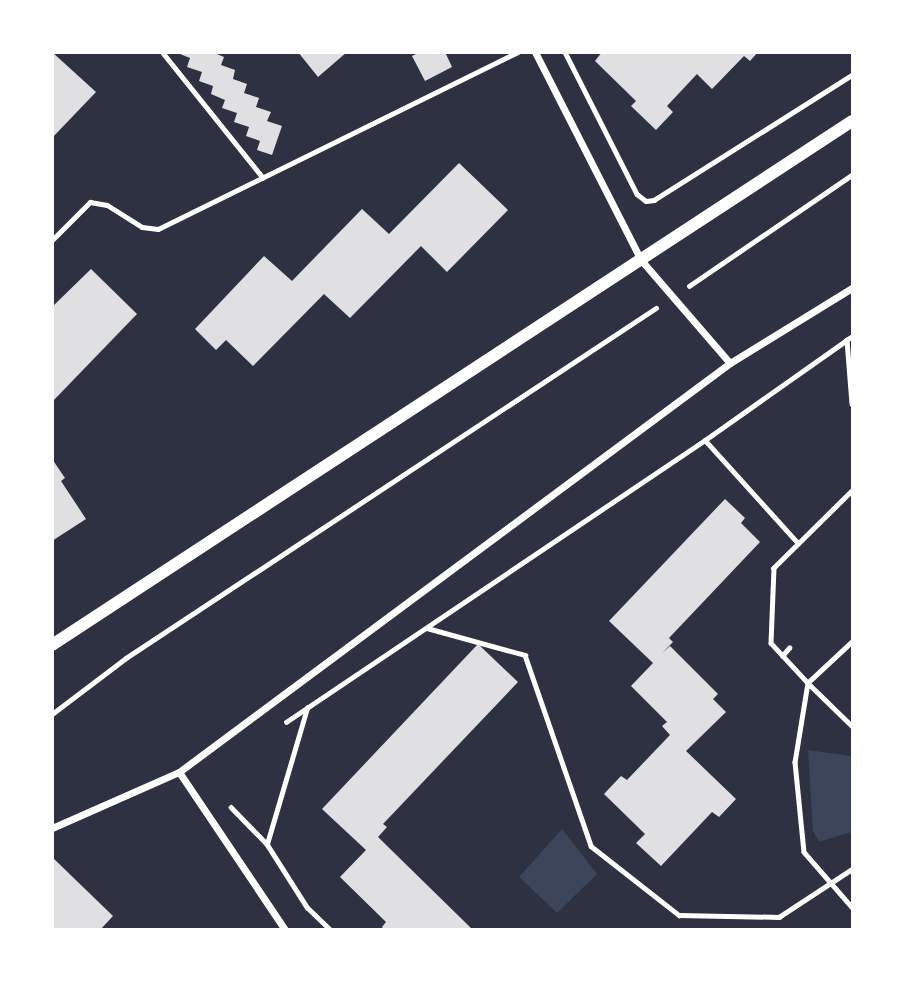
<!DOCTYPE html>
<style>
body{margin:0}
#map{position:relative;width:905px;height:982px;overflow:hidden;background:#2d3142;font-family:"DejaVu Sans",sans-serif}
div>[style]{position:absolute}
.green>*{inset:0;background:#3c4559}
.building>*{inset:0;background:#e0e0e3}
.path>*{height:4.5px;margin:-2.25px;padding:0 2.25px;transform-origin:2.25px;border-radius:2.25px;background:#fff}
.service>*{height:5px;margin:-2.5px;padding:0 2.5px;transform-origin:2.5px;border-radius:2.5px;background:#fff}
.minor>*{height:7px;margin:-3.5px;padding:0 3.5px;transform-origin:3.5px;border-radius:3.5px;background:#fff}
.tertiary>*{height:12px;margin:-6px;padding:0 6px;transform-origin:6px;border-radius:6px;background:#fff}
span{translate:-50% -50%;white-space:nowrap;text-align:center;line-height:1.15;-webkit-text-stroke:7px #fff;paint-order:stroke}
.frame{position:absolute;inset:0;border:54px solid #fff;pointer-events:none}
</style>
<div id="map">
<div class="green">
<i style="clip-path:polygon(808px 750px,852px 756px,851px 832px,819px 842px,813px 831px)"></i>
<i style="clip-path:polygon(562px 829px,597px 874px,557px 913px,519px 877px)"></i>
</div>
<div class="building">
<i style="clip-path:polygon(52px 52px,96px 92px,52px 138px)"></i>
<i style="clip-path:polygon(175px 52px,212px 52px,224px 57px,221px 65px,235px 70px,233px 79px,247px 84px,244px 93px,259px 98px,256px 107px,271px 112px,267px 121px,282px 126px,272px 155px,257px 150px,260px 141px,246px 136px,249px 127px,234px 122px,237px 113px,222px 108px,225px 100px,211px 94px,213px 86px,199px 81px,202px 72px,187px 67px,190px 58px)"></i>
<i style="clip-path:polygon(298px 52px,347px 52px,318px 77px)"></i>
<i style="clip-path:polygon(420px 52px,445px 52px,452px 67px,425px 81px,412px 56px)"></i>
<i style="clip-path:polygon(602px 52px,758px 52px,750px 61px,744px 56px,712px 89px,697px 74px,667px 106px,673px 112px,656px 130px,631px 106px,636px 101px,595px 61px)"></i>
<i style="clip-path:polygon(459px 163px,508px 210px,447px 272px,421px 246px,350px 318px,324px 294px,253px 366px,226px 340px,216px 350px,195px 329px,264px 256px,292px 281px,362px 209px,389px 234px)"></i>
<i style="clip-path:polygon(91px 269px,137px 314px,52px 402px,52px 307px)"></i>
<i style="clip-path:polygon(52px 459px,65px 478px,61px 481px,86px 519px,52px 541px)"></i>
<i style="clip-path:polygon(725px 499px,745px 518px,741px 523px,760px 542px,669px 638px,673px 642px,662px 653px,670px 646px,718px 694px,713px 699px,726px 712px,686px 751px,736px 799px,719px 817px,712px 812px,661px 866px,636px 843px,645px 834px,604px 794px,621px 776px,627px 780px,670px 735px,662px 726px,667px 722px,631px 686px,653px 663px,609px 621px)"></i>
<i style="clip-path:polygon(478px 644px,518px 682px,383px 824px,387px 827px,378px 837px,473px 930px,384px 930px,382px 927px,386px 922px,340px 877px,366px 850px,322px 809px)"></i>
<i style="clip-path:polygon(52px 857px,113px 916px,100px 930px,52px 930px)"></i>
</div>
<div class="path">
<i style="left:565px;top:52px;width:159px;rotate:63.1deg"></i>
<i style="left:637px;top:194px;width:11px;rotate:38deg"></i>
<i style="left:646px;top:201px;width:8px;rotate:-7deg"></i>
<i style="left:654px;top:200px;width:234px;rotate:-32.3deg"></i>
<i style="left:689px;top:286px;width:197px;rotate:-34.3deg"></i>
<i style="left:852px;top:337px;width:6px;rotate:149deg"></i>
<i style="left:847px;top:340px;width:64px;rotate:85.5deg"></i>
<i style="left:705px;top:440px;width:139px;rotate:47.9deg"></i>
<i style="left:852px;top:491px;width:110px;rotate:135.4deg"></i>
<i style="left:774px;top:568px;width:75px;rotate:92.3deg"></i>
<i style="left:771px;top:643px;width:54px;rotate:47.2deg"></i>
<i style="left:808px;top:683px;width:80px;rotate:99.3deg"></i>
<i style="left:795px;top:762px;width:90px;rotate:84.3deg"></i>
<i style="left:804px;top:852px;width:73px;rotate:48.9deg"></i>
<i style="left:427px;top:628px;width:102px;rotate:15.4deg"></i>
<i style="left:525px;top:655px;width:202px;rotate:70.9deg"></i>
<i style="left:591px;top:846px;width:112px;rotate:38.1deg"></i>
<i style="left:679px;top:915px;width:100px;rotate:1.1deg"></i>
<i style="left:779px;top:917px;width:87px;rotate:-33.3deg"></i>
<i style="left:852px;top:642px;width:60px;rotate:137deg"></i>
<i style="left:808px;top:683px;width:62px;rotate:44.3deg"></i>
<i style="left:782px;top:656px;width:11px;rotate:-49deg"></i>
<i style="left:52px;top:714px;width:93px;rotate:-37.1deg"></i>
<i style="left:126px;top:658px;width:635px;rotate:-33.44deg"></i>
<i style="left:286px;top:722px;width:505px;rotate:-33.94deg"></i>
<i style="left:705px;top:440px;width:174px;rotate:-35.2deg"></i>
<i style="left:231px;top:807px;width:52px;rotate:45.8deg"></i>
<i style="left:267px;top:844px;width:75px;rotate:57.6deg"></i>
<i style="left:307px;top:907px;width:33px;rotate:44deg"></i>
<i style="left:267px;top:844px;width:142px;rotate:-73.6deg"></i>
</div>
<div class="service">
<i style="left:162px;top:52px;width:161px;rotate:51.3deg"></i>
<i style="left:52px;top:240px;width:54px;rotate:-45deg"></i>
<i style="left:90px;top:202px;width:17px;rotate:10deg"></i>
<i style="left:107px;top:205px;width:41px;rotate:32.2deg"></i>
<i style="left:142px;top:227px;width:16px;rotate:7deg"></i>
<i style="left:158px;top:229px;width:401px;rotate:-26.2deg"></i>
</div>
<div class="minor">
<i style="left:535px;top:52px;width:233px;rotate:63deg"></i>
<i style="left:641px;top:260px;width:136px;rotate:49.2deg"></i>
<i style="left:179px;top:772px;width:190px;rotate:56.1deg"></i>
<i style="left:52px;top:828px;width:139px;rotate:-23.8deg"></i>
<i style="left:179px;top:772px;width:686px;rotate:-36.59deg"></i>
<i style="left:730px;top:363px;width:143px;rotate:-31.6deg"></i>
</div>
<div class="tertiary">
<i style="left:52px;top:645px;width:956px;rotate:-33.22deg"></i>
</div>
<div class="frame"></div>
</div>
